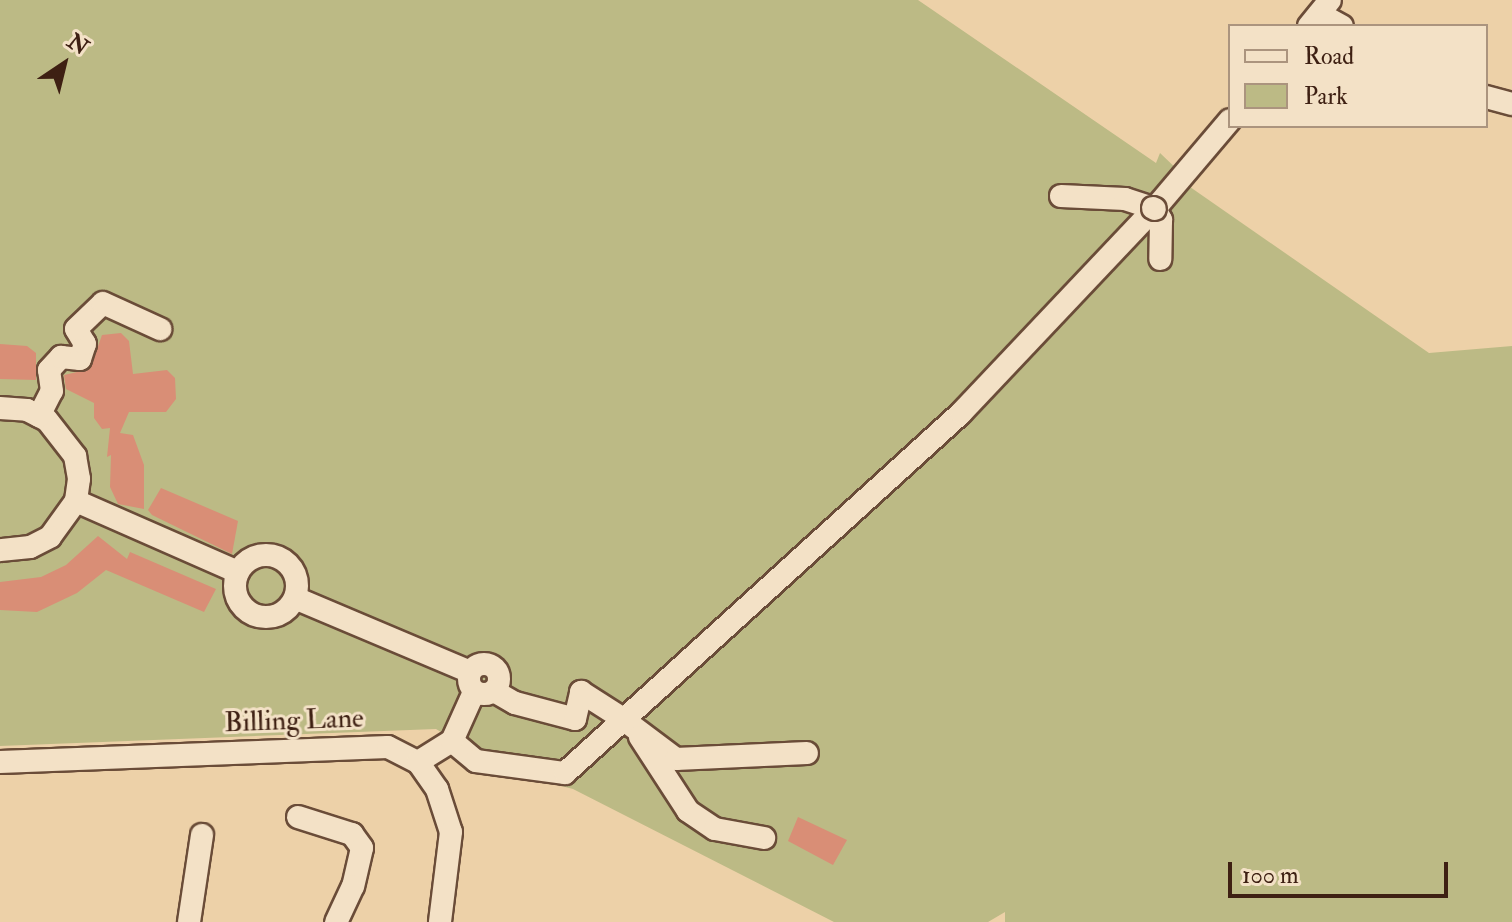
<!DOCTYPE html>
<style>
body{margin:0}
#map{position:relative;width:1512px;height:922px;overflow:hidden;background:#edd1a8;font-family:"IM FELL Double Pica",serif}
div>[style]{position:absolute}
.green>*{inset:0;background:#bcba85}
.building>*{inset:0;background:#d98e76}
.roads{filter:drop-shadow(2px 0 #6a4c38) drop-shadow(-2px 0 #6a4c38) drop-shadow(0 2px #6a4c38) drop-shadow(0 -2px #6a4c38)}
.minor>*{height:22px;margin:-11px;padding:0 11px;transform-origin:11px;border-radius:11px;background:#f3e1c6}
.minor>.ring{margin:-11px;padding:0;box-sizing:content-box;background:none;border:22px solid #f3e1c6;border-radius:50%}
.bridges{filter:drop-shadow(2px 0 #6a4c38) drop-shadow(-2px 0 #6a4c38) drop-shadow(0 2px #6a4c38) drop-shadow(0 -2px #6a4c38)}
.minor-bridge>*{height:22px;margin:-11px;padding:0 11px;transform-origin:11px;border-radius:11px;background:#f3e1c6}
span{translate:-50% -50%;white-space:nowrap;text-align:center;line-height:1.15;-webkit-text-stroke:6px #f3e1c6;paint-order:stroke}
.street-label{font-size:28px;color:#3e2013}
.legend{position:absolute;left:1228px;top:24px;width:260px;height:104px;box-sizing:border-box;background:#f3e1c6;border:2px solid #ab947e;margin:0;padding:10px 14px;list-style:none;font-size:24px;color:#3e2013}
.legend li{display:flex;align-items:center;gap:16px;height:40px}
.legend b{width:40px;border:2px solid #ab947e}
.north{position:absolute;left:24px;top:24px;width:80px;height:80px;-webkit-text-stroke:6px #f3e1c6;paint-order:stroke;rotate:35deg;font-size:22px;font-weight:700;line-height:32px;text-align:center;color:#3e2013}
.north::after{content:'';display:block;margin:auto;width:28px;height:36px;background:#3e2013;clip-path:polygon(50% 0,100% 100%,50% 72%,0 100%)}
.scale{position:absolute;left:1228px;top:862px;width:220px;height:36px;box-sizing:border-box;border:4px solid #3e2013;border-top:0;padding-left:10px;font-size:24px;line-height:28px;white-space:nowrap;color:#3e2013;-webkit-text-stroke:6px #f3e1c6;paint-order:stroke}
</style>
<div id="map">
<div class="green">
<i style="clip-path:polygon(0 0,918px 0,1156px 163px,1160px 153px,1183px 175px,1180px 180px,1429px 353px,1512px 346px,1512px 922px,1005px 922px,1005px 912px,988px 922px,834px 922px,573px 789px,508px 772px,436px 729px,0 746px)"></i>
</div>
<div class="building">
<i style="clip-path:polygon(121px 333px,129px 341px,133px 374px,167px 370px,175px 378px,176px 399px,166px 412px,129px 412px,120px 433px,133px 435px,144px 465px,144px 509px,118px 504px,110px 487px,111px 455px,107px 457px,110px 428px,102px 429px,94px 418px,94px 403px,66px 389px,64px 375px,90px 369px,102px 335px)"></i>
<i style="clip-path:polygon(0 344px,27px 346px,36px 353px,36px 380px,0 379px)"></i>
<i style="clip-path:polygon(161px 488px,238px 521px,232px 554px,152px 515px,148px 510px)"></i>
<i style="clip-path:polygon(98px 536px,127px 559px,130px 552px,216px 589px,204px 612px,106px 570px,77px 593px,37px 612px,0 610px,0 582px,41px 577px,66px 565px)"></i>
<i style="clip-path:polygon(798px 817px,847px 840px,833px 865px,788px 841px)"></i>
</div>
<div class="roads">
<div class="minor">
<i style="left:1320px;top:14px;width:25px;rotate:29deg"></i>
<i style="left:1309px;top:26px;width:33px;rotate:-51deg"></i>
<i style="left:1486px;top:97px;width:27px;rotate:15deg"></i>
<i style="left:1061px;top:196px;width:64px;rotate:2.7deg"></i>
<i style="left:1125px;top:199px;width:29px;rotate:18deg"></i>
<i style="left:1155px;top:209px;width:13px;rotate:61deg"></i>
<i style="left:1161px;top:220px;width:39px;rotate:91deg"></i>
<i style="left:0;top:408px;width:27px;rotate:4deg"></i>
<i style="left:27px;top:410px;width:22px;rotate:27deg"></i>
<i style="left:47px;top:420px;width:46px;rotate:52.1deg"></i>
<i style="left:75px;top:456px;width:23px;rotate:80deg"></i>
<i style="left:79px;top:479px;width:22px;rotate:98deg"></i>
<i style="left:76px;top:501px;width:44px;rotate:125.8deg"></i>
<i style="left:50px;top:537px;width:22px;rotate:153deg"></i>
<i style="left:30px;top:547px;width:30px;rotate:174deg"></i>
<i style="left:39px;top:416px;width:28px;rotate:-63deg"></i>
<i style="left:52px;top:391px;width:21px;rotate:-98deg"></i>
<i style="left:49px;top:370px;width:18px;rotate:-47deg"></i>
<i style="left:61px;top:357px;width:19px;rotate:6deg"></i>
<i style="left:80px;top:359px;width:16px;rotate:-72deg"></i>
<i style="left:85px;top:344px;width:17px;rotate:-121deg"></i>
<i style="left:76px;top:329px;width:37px;rotate:-44deg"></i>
<i style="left:103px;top:303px;width:63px;rotate:24.5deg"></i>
<i style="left:76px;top:501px;width:177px;rotate:23.7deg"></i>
<i class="ring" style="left:235px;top:555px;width:40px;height:40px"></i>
<i style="left:295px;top:598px;width:190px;rotate:22.9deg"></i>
<i class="ring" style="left:469px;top:664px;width:8px;height:8px"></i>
<i style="left:494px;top:691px;width:24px;rotate:30deg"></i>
<i style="left:515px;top:703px;width:62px;rotate:14.9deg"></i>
<i style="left:575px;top:719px;width:28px;rotate:-77deg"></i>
<i style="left:581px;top:692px;width:46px;rotate:32.7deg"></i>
<i style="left:628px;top:723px;width:60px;rotate:36.9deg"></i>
<i style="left:676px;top:759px;width:131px;rotate:-2.6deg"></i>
<i style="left:640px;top:737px;width:88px;rotate:57deg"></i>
<i style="left:688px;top:811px;width:32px;rotate:34deg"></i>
<i style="left:715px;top:829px;width:50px;rotate:10.4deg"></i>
<i style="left:452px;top:741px;width:31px;rotate:40deg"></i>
<i style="left:476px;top:761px;width:90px;rotate:7.7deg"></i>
<i style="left:565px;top:773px;width:535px;rotate:-42.27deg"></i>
<i style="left:961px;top:413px;width:286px;rotate:-46.6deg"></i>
<i style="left:1158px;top:205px;width:111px;rotate:-49.7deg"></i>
<i style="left:0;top:762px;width:388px;rotate:-2.2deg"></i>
<i style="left:388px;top:747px;width:34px;rotate:27deg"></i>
<i style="left:418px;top:762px;width:33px;rotate:55deg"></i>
<i style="left:437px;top:789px;width:45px;rotate:72deg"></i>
<i style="left:451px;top:832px;width:91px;rotate:97deg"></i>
<i style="left:418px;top:762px;width:40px;rotate:-32deg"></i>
<i style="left:452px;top:741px;width:54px;rotate:-65.8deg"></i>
<i style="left:298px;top:817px;width:57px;rotate:17.5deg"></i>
<i style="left:352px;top:834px;width:17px;rotate:54deg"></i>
<i style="left:362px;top:848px;width:39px;rotate:103deg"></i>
<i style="left:353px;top:886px;width:40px;rotate:115deg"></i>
<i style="left:189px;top:922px;width:88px;rotate:-81.5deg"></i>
</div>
</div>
<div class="bridges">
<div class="minor-bridge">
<i style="left:1153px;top:208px;width:2px;rotate:27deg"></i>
</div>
</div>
<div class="street-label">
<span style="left:294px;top:721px;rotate:-2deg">Billing Lane</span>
</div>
<ul class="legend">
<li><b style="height:10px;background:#f3e1c6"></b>Road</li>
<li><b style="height:22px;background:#bcba85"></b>Park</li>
</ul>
<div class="north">N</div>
<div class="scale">100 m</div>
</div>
